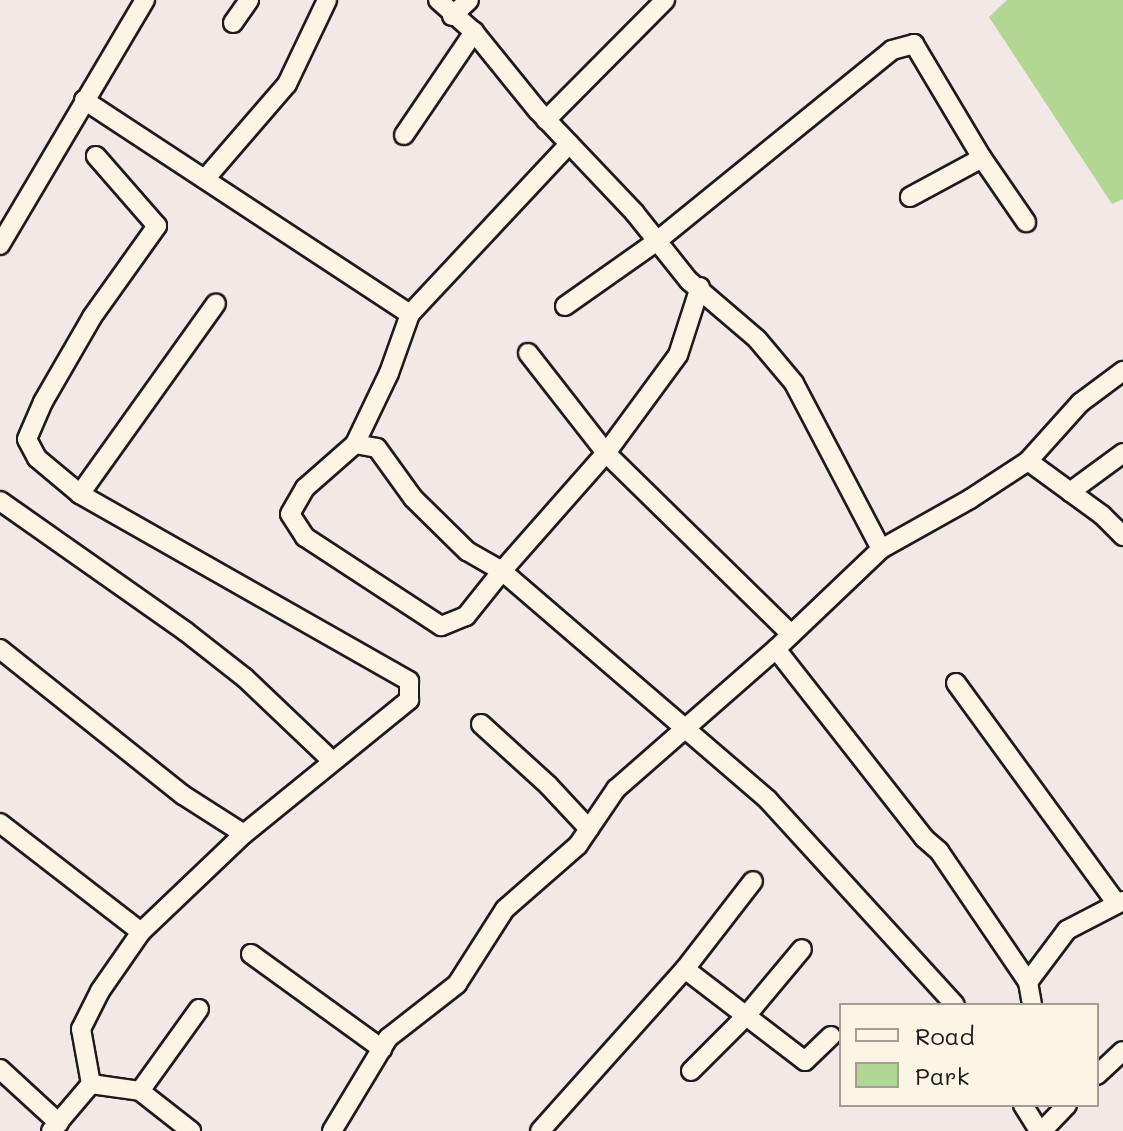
<!DOCTYPE html>
<style>
body{margin:0}
#map{position:relative;width:1123px;height:1131px;overflow:hidden;background:#f2e9e6;font-family:Mali,sans-serif}
div>[style]{position:absolute}
.green>*{inset:0;background:#b1d792}
.roads{filter:drop-shadow(2px 0 #1c1c1c) drop-shadow(-2px 0 #1c1c1c) drop-shadow(0 2px #1c1c1c) drop-shadow(0 -2px #1c1c1c)}
.street>*{height:18px;margin:-9px;padding:0 9px;transform-origin:9px;border-radius:9px;background:#fcf5e5}
span{translate:-50% -50%;white-space:nowrap;text-align:center;line-height:1.15;-webkit-text-stroke:7px #fcf5e5;paint-order:stroke}
.legend{position:absolute;left:839px;top:1003px;width:260px;height:104px;box-sizing:border-box;background:#fcf5e5;border:2px solid #a29e95;margin:0;padding:10px 14px;list-style:none;font-size:24px;color:#1c1c1c}
.legend li{display:flex;align-items:center;gap:16px;height:40px}
.legend b{width:40px;border:2px solid #a29e95}
</style>
<div id="map">
<div class="green">
<i style="clip-path:polygon(1007px 0,1123px 0,1123px 199px,1112px 204px,989px 17px)"></i>
</div>
<div class="roads">
<div class="street">
<i style="left:452px;top:16px;width:23px;rotate:-43deg"></i>
<i style="left:233px;top:23px;width:28px;rotate:-55deg"></i>
<i style="left:84px;top:100px;width:390px;rotate:33.3deg"></i>
<i style="left:546px;top:120px;width:169px;rotate:-45.2deg"></i>
<i style="left:404px;top:135px;width:125px;rotate:-55.8deg"></i>
<i style="left:982px;top:158px;width:78px;rotate:55.5deg"></i>
<i style="left:205px;top:179px;width:125px;rotate:-49.2deg"></i>
<i style="left:287px;top:84px;width:93px;rotate:-64.5deg"></i>
<i style="left:0;top:245px;width:285px;rotate:-59.4deg"></i>
<i style="left:700px;top:287px;width:71px;rotate:107.9deg"></i>
<i style="left:678px;top:355px;width:122px;rotate:126.3deg"></i>
<i style="left:606px;top:453px;width:157px;rotate:131.4deg"></i>
<i style="left:502px;top:571px;width:58px;rotate:128.7deg"></i>
<i style="left:466px;top:616px;width:27px;rotate:158deg"></i>
<i style="left:441px;top:626px;width:163px;rotate:-146.8deg"></i>
<i style="left:305px;top:537px;width:27px;rotate:-123deg"></i>
<i style="left:290px;top:514px;width:30px;rotate:-60deg"></i>
<i style="left:305px;top:488px;width:67px;rotate:-41.3deg"></i>
<i style="left:355px;top:444px;width:22px;rotate:10deg"></i>
<i style="left:377px;top:448px;width:62px;rotate:54.2deg"></i>
<i style="left:413px;top:498px;width:76px;rotate:44.5deg"></i>
<i style="left:467px;top:551px;width:40px;rotate:29.7deg"></i>
<i style="left:502px;top:571px;width:351px;rotate:40.7deg"></i>
<i style="left:768px;top:800px;width:277px;rotate:47.6deg"></i>
<i style="left:565px;top:306px;width:113px;rotate:-35.2deg"></i>
<i style="left:657px;top:241px;width:303px;rotate:-39.1deg"></i>
<i style="left:892px;top:50px;width:23px;rotate:-15deg"></i>
<i style="left:914px;top:44px;width:133px;rotate:59.2deg"></i>
<i style="left:982px;top:158px;width:82px;rotate:151.6deg"></i>
<i style="left:528px;top:353px;width:127px;rotate:52deg"></i>
<i style="left:606px;top:453px;width:259px;rotate:44.4deg"></i>
<i style="left:355px;top:444px;width:79px;rotate:-64.4deg"></i>
<i style="left:389px;top:373px;width:63px;rotate:-70.4deg"></i>
<i style="left:410px;top:314px;width:233px;rotate:-46.9deg"></i>
<i style="left:1028px;top:461px;width:92px;rotate:36.1deg"></i>
<i style="left:1102px;top:515px;width:30px;rotate:45deg"></i>
<i style="left:1070px;top:492px;width:66px;rotate:-36.3deg"></i>
<i style="left:80px;top:494px;width:234px;rotate:-54.5deg"></i>
<i style="left:0;top:501px;width:226px;rotate:35.1deg"></i>
<i style="left:185px;top:631px;width:76px;rotate:38.1deg"></i>
<i style="left:245px;top:678px;width:119px;rotate:43.6deg"></i>
<i style="left:881px;top:549px;width:102px;rotate:-29.3deg"></i>
<i style="left:970px;top:499px;width:69px;rotate:-33.2deg"></i>
<i style="left:1028px;top:461px;width:78px;rotate:-48.1deg"></i>
<i style="left:1080px;top:403px;width:54px;rotate:-36.7deg"></i>
<i style="left:0;top:649px;width:234px;rotate:38.6deg"></i>
<i style="left:183px;top:795px;width:72px;rotate:32.6deg"></i>
<i style="left:776px;top:649px;width:240px;rotate:51.9deg"></i>
<i style="left:924px;top:838px;width:20px;rotate:41deg"></i>
<i style="left:939px;top:851px;width:158px;rotate:55.8deg"></i>
<i style="left:1028px;top:982px;width:23px;rotate:80deg"></i>
<i style="left:956px;top:683px;width:273px;rotate:53.9deg"></i>
<i style="left:481px;top:724px;width:91px;rotate:42.3deg"></i>
<i style="left:548px;top:785px;width:60px;rotate:47deg"></i>
<i style="left:0;top:823px;width:178px;rotate:37.7deg"></i>
<i style="left:251px;top:954px;width:162px;rotate:35.9deg"></i>
<i style="left:685px;top:969px;width:151px;rotate:37.5deg"></i>
<i style="left:805px;top:1061px;width:36px;rotate:-44deg"></i>
<i style="left:1028px;top:982px;width:65px;rotate:-53.1deg"></i>
<i style="left:1067px;top:930px;width:63px;rotate:-27.4deg"></i>
<i style="left:0;top:1069px;width:80px;rotate:42.5deg"></i>
<i style="left:691px;top:1071px;width:78px;rotate:-45deg"></i>
<i style="left:746px;top:1016px;width:87px;rotate:-50.1deg"></i>
<i style="left:1097px;top:1075px;width:35px;rotate:-43deg"></i>
<i style="left:91px;top:1084px;width:56px;rotate:-100.3deg"></i>
<i style="left:81px;top:1029px;width:42px;rotate:-63.4deg"></i>
<i style="left:100px;top:991px;width:72px;rotate:-55.2deg"></i>
<i style="left:141px;top:932px;width:142px;rotate:-43.6deg"></i>
<i style="left:244px;top:834px;width:213px;rotate:-39.1deg"></i>
<i style="left:409px;top:700px;width:19px;rotate:-90deg"></i>
<i style="left:409px;top:681px;width:378px;rotate:-150.4deg"></i>
<i style="left:80px;top:494px;width:56px;rotate:-140.1deg"></i>
<i style="left:37px;top:458px;width:21px;rotate:-118deg"></i>
<i style="left:27px;top:439px;width:40px;rotate:-66.6deg"></i>
<i style="left:43px;top:402px;width:98px;rotate:-60deg"></i>
<i style="left:92px;top:317px;width:112px;rotate:-54.5deg"></i>
<i style="left:157px;top:226px;width:93px;rotate:-131.1deg"></i>
<i style="left:140px;top:1091px;width:101px;rotate:-54.3deg"></i>
<i style="left:1023px;top:1105px;width:31px;rotate:58deg"></i>
<i style="left:51px;top:1131px;width:62px;rotate:-49.6deg"></i>
<i style="left:91px;top:1084px;width:49px;rotate:8.1deg"></i>
<i style="left:140px;top:1091px;width:65px;rotate:38.1deg"></i>
<i style="left:332px;top:1131px;width:109px;rotate:-58.9deg"></i>
<i style="left:388px;top:1038px;width:88px;rotate:-38deg"></i>
<i style="left:457px;top:984px;width:89px;rotate:-57.4deg"></i>
<i style="left:505px;top:909px;width:97px;rotate:-41.2deg"></i>
<i style="left:578px;top:845px;width:68px;rotate:-55.8deg"></i>
<i style="left:616px;top:789px;width:213px;rotate:-41.2deg"></i>
<i style="left:776px;top:649px;width:145px;rotate:-43.6deg"></i>
<i style="left:881px;top:549px;width:187px;rotate:-117.7deg"></i>
<i style="left:794px;top:383px;width:57px;rotate:-130.1deg"></i>
<i style="left:757px;top:339px;width:89px;rotate:-139.5deg"></i>
<i style="left:689px;top:281px;width:88px;rotate:-128.6deg"></i>
<i style="left:634px;top:212px;width:139px;rotate:-133.5deg"></i>
<i style="left:538px;top:111px;width:102px;rotate:-129deg"></i>
<i style="left:474px;top:32px;width:48px;rotate:-138.4deg"></i>
<i style="left:540px;top:1131px;width:217px;rotate:-48.2deg"></i>
<i style="left:685px;top:969px;width:111px;rotate:-52.3deg"></i>
<i style="left:1042px;top:1131px;width:36px;rotate:-46deg"></i>
</div>
</div>
<ul class="legend">
<li><b style="height:10px;background:#fcf5e5"></b>Road</li>
<li><b style="height:22px;background:#b1d792"></b>Park</li>
</ul>
</div>
